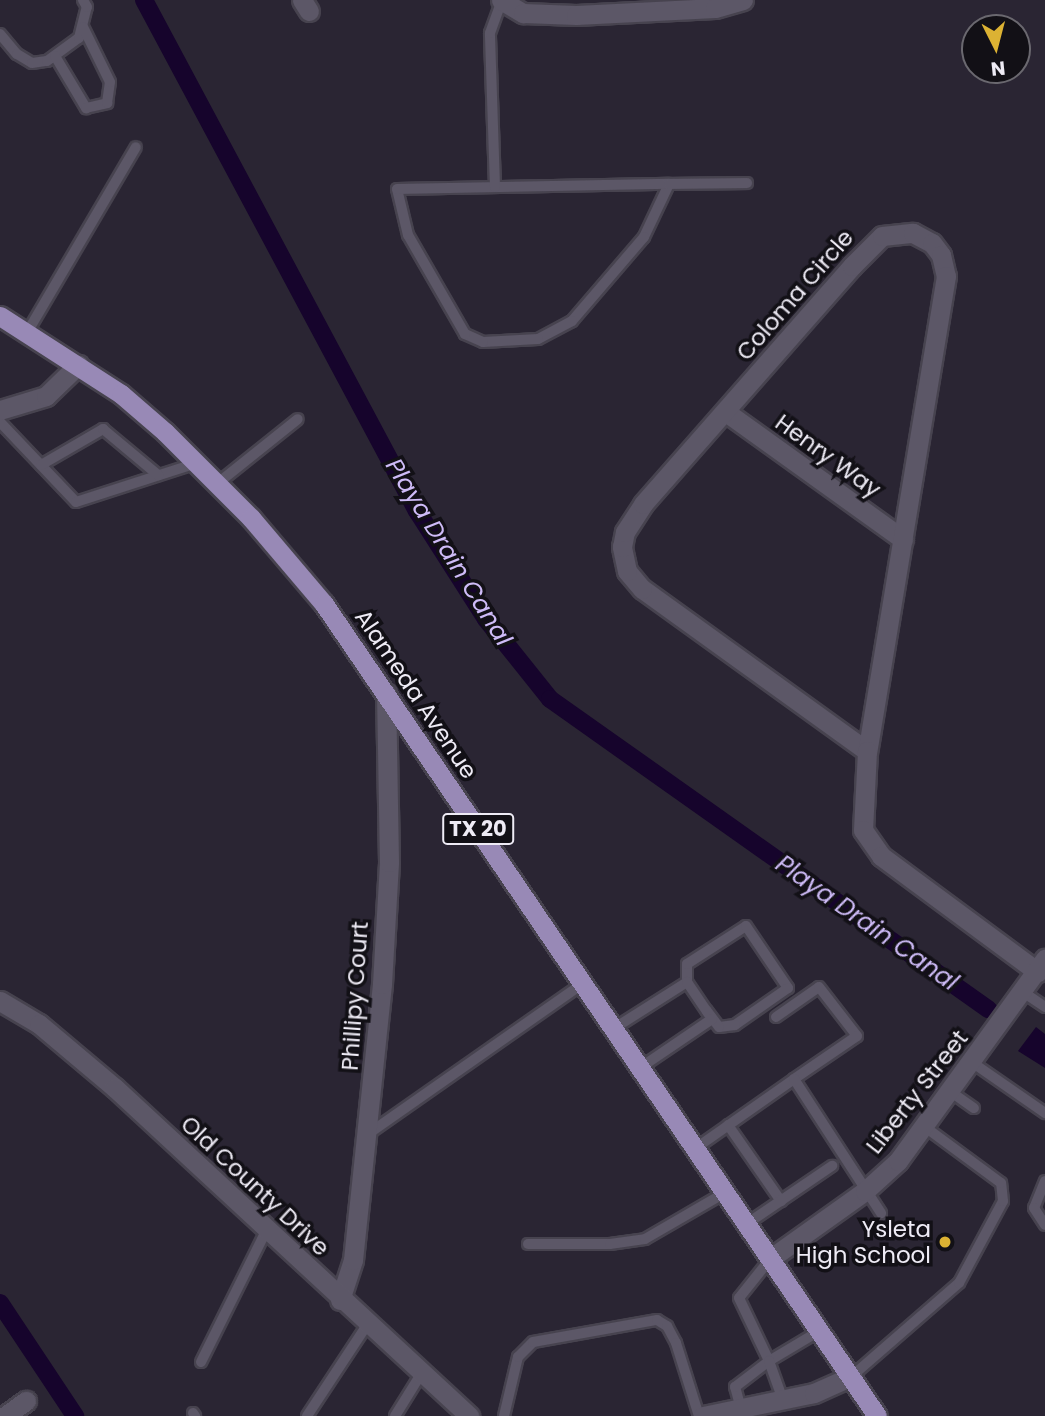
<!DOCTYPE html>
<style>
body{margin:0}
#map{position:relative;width:1045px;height:1416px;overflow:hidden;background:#2a2533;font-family:Poppins,sans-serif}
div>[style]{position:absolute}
.water>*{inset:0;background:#16042c}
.canal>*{height:18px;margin:-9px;padding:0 9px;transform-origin:9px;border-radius:9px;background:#16042c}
.roads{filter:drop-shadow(2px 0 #47434f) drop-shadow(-2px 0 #47434f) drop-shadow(0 2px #47434f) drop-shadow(0 -2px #47434f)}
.service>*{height:10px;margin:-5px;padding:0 5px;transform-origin:5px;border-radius:5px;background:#5c5767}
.minor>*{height:19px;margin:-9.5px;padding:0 9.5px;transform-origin:9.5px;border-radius:9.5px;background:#5c5767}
.tertiary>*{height:19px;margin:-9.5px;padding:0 9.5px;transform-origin:9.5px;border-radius:9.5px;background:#5c5767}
.primary>*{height:19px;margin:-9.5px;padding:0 9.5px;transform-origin:9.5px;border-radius:9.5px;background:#9889b6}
.dots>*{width:19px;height:19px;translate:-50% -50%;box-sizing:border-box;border:4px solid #121016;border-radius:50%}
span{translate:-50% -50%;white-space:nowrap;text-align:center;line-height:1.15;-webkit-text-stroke:7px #121016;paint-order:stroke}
.shield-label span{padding:2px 5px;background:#121016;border:2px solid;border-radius:5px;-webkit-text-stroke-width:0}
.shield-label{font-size:21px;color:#eeebf5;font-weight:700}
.street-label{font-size:23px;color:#eeebf5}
.poi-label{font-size:23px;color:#eeebf5}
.right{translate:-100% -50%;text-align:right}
.water-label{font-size:24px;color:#cebbf7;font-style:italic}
.north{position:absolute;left:961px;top:14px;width:70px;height:70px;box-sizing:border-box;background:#121016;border:2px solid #6a686f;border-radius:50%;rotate:174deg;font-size:19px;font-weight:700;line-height:28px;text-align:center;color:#eeebf5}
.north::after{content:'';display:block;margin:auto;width:24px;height:32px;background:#dcb233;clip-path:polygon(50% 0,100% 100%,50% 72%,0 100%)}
</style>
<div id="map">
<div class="water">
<i style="clip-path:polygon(1036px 1027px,1045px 1034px,1045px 1068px,1018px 1051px)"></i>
</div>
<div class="canal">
<i style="left:144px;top:0;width:579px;rotate:61.89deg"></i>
<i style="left:417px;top:511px;width:128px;rotate:57.4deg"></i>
<i style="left:486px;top:619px;width:102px;rotate:51.3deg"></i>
<i style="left:550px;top:699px;width:537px;rotate:35.29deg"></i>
<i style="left:0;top:1303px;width:136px;rotate:56.4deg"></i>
</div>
<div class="roads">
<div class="service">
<i style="left:0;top:34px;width:26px;rotate:50deg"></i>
<i style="left:17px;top:54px;width:17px;rotate:31deg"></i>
<i style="left:32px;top:63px;width:15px;rotate:-8deg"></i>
<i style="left:47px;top:61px;width:39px;rotate:-36deg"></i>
<i style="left:79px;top:38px;width:32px;rotate:-76deg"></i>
<i style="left:87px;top:7px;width:8px;rotate:-120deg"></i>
<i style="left:55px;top:56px;width:61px;rotate:59.2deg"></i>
<i style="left:86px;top:108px;width:22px;rotate:-13deg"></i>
<i style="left:107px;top:103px;width:21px;rotate:-82deg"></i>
<i style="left:110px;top:82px;width:61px;rotate:-116.1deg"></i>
<i style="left:669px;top:184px;width:59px;rotate:115.3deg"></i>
<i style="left:644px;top:237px;width:111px;rotate:130.6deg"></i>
<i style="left:572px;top:321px;width:38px;rotate:152deg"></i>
<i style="left:538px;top:339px;width:55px;rotate:176.9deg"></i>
<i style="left:483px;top:342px;width:20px;rotate:-156deg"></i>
<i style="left:465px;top:334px;width:114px;rotate:-119.9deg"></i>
<i style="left:408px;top:235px;width:47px;rotate:-103.4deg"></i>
<i style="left:397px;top:189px;width:272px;rotate:-1.1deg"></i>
<i style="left:669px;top:184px;width:78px;rotate:-0.7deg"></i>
<i style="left:495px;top:187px;width:154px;rotate:-91.9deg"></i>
<i style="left:490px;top:33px;width:35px;rotate:-70deg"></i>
<i style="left:28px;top:331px;width:213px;rotate:-59.6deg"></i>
<i style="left:0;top:422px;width:110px;rotate:46.5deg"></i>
<i style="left:76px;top:502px;width:127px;rotate:-17.9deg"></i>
<i style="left:41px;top:465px;width:72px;rotate:-30.1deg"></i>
<i style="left:103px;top:429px;width:72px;rotate:39.9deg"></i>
<i style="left:218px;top:483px;width:102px;rotate:-38.7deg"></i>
<i style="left:687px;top:982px;width:18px;rotate:-90deg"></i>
<i style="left:687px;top:964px;width:70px;rotate:-32.8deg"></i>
<i style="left:746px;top:926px;width:75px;rotate:55.9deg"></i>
<i style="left:788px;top:988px;width:65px;rotate:145.1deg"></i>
<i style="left:735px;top:1025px;width:16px;rotate:173deg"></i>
<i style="left:719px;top:1027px;width:21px;rotate:-127deg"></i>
<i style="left:1023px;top:992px;width:27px;rotate:34deg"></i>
<i style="left:776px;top:1017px;width:52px;rotate:-34.9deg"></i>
<i style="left:819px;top:987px;width:62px;rotate:52.2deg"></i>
<i style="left:857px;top:1036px;width:76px;rotate:145.7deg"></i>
<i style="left:613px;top:1029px;width:88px;rotate:-32.4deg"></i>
<i style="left:687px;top:982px;width:45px;rotate:56deg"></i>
<i style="left:712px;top:1019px;width:87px;rotate:145.8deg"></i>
<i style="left:973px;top:1063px;width:88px;rotate:34.8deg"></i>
<i style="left:951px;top:1092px;width:28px;rotate:35deg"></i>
<i style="left:728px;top:1125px;width:93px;rotate:55.1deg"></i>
<i style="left:368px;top:1134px;width:261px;rotate:-35deg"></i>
<i style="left:696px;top:1148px;width:120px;rotate:-35.1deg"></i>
<i style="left:794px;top:1079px;width:160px;rotate:57deg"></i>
<i style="left:1045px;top:1181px;width:29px;rotate:112deg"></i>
<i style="left:1034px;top:1208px;width:20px;rotate:57deg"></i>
<i style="left:748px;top:1223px;width:102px;rotate:-34.2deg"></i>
<i style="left:528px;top:1244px;width:82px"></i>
<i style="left:610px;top:1244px;width:35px;rotate:-8deg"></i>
<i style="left:645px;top:1239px;width:94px;rotate:-30.1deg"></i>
<i style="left:771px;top:1258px;width:51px;rotate:128.7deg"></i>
<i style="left:739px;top:1298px;width:70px;rotate:64.5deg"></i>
<i style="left:769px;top:1361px;width:61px;rotate:-30.8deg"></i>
<i style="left:201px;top:1362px;width:146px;rotate:-63.6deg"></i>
<i style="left:852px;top:1376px;width:142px;rotate:-41deg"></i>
<i style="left:959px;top:1283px;width:93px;rotate:-61.8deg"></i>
<i style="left:1003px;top:1201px;width:18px;rotate:-96deg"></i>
<i style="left:1001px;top:1183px;width:94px;rotate:-143.6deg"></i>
<i style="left:741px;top:1409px;width:23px;rotate:-105deg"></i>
<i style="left:735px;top:1387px;width:43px;rotate:-37.4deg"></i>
<i style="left:769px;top:1361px;width:41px;rotate:70.3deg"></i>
<i style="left:193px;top:1413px;width:4px;rotate:56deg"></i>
<i style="left:307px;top:1416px;width:109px;rotate:-56.6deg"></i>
<i style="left:395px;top:1416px;width:49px;rotate:-58.2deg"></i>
<i style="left:504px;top:1416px;width:61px;rotate:-76.7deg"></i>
<i style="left:518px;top:1357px;width:21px;rotate:-45deg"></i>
<i style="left:533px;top:1342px;width:126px;rotate:-10.1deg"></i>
<i style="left:657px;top:1320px;width:12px;rotate:31deg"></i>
<i style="left:667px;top:1326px;width:19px;rotate:62deg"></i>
<i style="left:676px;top:1343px;width:77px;rotate:72.5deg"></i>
</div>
<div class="minor">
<i style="left:302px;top:0;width:13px;rotate:58deg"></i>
<i style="left:501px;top:0;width:26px;rotate:31deg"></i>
<i style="left:523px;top:13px;width:53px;rotate:2.2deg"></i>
<i style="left:576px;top:15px;width:139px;rotate:-2.9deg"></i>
<i style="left:715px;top:8px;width:29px;rotate:-16deg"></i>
<i style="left:726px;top:412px;width:218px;rotate:35.7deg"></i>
<i style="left:867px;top:751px;width:277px;rotate:-144.2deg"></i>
<i style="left:642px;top:589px;width:23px;rotate:-130deg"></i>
<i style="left:627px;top:571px;width:25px;rotate:-102deg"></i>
<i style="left:622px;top:547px;width:15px;rotate:-79deg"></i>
<i style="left:625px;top:532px;width:33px;rotate:-57deg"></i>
<i style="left:643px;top:504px;width:317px;rotate:-48.7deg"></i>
<i style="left:852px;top:266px;width:42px;rotate:-45deg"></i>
<i style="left:882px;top:236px;width:31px;rotate:-6deg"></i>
<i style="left:913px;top:233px;width:21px;rotate:28deg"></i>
<i style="left:932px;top:243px;width:15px;rotate:53deg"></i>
<i style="left:941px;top:255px;width:22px;rotate:77deg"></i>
<i style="left:946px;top:276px;width:482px;rotate:99.4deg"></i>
<i style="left:867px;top:751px;width:79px;rotate:92.9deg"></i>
<i style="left:863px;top:830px;width:32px;rotate:55deg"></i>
<i style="left:881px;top:856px;width:195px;rotate:36.5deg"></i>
<i style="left:771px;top:1258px;width:115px;rotate:-35.5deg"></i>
<i style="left:865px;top:1191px;width:45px;rotate:-42.3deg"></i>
<i style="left:898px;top:1161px;width:250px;rotate:-54deg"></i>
<i style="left:340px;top:1300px;width:42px;rotate:-72deg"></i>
<i style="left:353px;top:1260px;width:278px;rotate:-84deg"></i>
<i style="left:382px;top:984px;width:122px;rotate:-86.7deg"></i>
<i style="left:389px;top:862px;width:169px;rotate:-91deg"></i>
<i style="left:5px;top:1416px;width:26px;rotate:-36deg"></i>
</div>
<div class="tertiary">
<i style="left:0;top:410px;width:48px;rotate:-16.9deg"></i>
<i style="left:46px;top:396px;width:45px;rotate:-44.1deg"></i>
<i style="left:0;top:1001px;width:45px;rotate:30.5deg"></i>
<i style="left:39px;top:1024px;width:99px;rotate:40.1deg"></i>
<i style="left:115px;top:1088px;width:483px;rotate:42.8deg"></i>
<i style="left:703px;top:1416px;width:113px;rotate:-11.7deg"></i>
<i style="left:814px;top:1393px;width:42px;rotate:-24.1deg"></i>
</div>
<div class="primary">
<i style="left:0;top:316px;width:144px;rotate:32.8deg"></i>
<i style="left:121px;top:394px;width:58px;rotate:40.8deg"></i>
<i style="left:165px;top:432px;width:122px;rotate:45deg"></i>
<i style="left:251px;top:518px;width:113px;rotate:49.7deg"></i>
<i style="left:324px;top:604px;width:982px;rotate:55.74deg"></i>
</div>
</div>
<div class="dots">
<i style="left:945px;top:1242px;background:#dcb233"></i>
</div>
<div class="shield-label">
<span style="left:478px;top:829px">TX 20</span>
</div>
<div class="street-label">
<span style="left:795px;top:295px;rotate:-49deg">Coloma Circle</span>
<span style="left:828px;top:456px;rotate:36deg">Henry Way</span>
<span style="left:416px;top:694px;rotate:56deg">Alameda Avenue</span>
<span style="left:355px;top:996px;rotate:-86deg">Phillipy Court</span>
<span style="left:917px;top:1092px;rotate:-52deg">Liberty Street</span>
<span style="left:255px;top:1186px;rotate:43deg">Old County Drive</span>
</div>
<div class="poi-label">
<span class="right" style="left:931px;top:1242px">Ysleta<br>High School</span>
</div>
<div class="water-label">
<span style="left:449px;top:552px;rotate:58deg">Playa Drain Canal</span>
<span style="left:867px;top:923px;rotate:35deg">Playa Drain Canal</span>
</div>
<div class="north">N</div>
</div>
